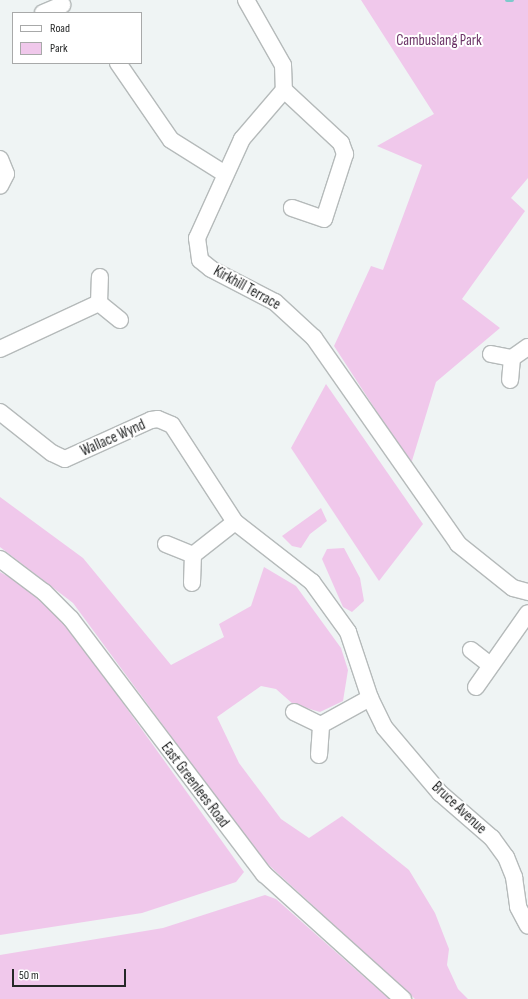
<!DOCTYPE html>
<style>
body{margin:0}
#map{position:relative;width:528px;height:999px;overflow:hidden;background:#eff4f4;font-family:"Sofia Sans Condensed",sans-serif}
div>[style]{position:absolute}
.green>*{inset:0;background:#f0c8eb}
.stream>*{height:4.5px;margin:-2.25px;padding:0 2.25px;transform-origin:2.25px;border-radius:2.25px;background:#7dc9cc}
.roads{filter:drop-shadow(1px 0 #b5baba) drop-shadow(-1px 0 #b5baba) drop-shadow(0 1px #b5baba) drop-shadow(0 -1px #b5baba)}
.minor>*{height:16px;margin:-8px;padding:0 8px;transform-origin:8px;border-radius:8px;background:#fff}
span{translate:-50% -50%;white-space:nowrap;text-align:center;line-height:1.15;-webkit-text-stroke:4px #fff;paint-order:stroke}
.park-label{font-size:15px;color:#6e3669}
.street-label{font-size:15px;color:#262828}
.legend{position:absolute;left:12px;top:12px;width:130px;height:52px;box-sizing:border-box;background:#fff;border:1px solid #a8a9a9;margin:0;padding:5px 7px;list-style:none;font-size:12px;color:#262828}
.legend li{display:flex;align-items:center;gap:8px;height:20px}
.legend b{width:20px;border:1px solid #a8a9a9}
.scale{position:absolute;left:12px;top:969px;width:114px;height:18px;box-sizing:border-box;border:2px solid #262828;border-top:0;padding-left:5px;font-size:12px;line-height:14px;white-space:nowrap;color:#262828;-webkit-text-stroke:3px #fff;paint-order:stroke}
</style>
<div id="map">
<div class="green">
<i style="clip-path:polygon(361px 0,528px 0,528px 178px,511px 198px,525px 211px,462px 299px,500px 328px,436px 382px,411px 464px,334px 346px,371px 266px,383px 270px,422px 165px,377px 146px,434px 114px)"></i>
<i style="clip-path:polygon(326px 384px,423px 524px,379px 581px,291px 448px)"></i>
<i style="clip-path:polygon(0 497px,83px 558px,171px 665px,224px 637px,219px 624px,251px 606px,264px 567px,296px 586px,341px 648px,348px 670px,343px 701px,320px 712px,293px 704px,276px 689px,261px 686px,217px 717px,239px 763px,281px 819px,309px 838px,342px 816px,409px 870px,435px 913px,449px 949px,447px 965px,458px 989px,468px 999px,415px 999px,260px 857px,73px 603px,0 547px)"></i>
<i style="clip-path:polygon(321px 508px,327px 521px,310px 534px,301px 548px,292px 546px,282px 536px)"></i>
<i style="clip-path:polygon(344px 548px,360px 578px,364px 601px,352px 612px,343px 607px,322px 559px,327px 549px)"></i>
<i style="clip-path:polygon(0 572px,25px 586px,67px 625px,244px 872px,236px 882px,142px 913px,0 935px)"></i>
<i style="clip-path:polygon(265px 895px,276px 899px,389px 999px,0 999px,0 955px,163px 928px)"></i>
</div>
<div class="stream">
<i style="left:507px;top:0;width:5px"></i>
</div>
<div class="roads">
<div class="minor">
<i style="left:246px;top:0;width:75px;rotate:60.4deg"></i>
<i style="left:283px;top:65px;width:25px;rotate:88deg"></i>
<i style="left:284px;top:90px;width:65px;rotate:130.6deg"></i>
<i style="left:242px;top:139px;width:109px;rotate:114.4deg"></i>
<i style="left:197px;top:238px;width:22px;rotate:82deg"></i>
<i style="left:200px;top:260px;width:14px;rotate:39deg"></i>
<i style="left:211px;top:269px;width:72px;rotate:27.3deg"></i>
<i style="left:275px;top:302px;width:53px;rotate:42.7deg"></i>
<i style="left:314px;top:338px;width:251px;rotate:55deg"></i>
<i style="left:458px;top:544px;width:70px;rotate:38.7deg"></i>
<i style="left:513px;top:588px;width:16px;rotate:15deg"></i>
<i style="left:43px;top:13px;width:21px;rotate:-23deg"></i>
<i style="left:118px;top:63px;width:93px;rotate:55.5deg"></i>
<i style="left:171px;top:140px;width:64px;rotate:32.2deg"></i>
<i style="left:284px;top:90px;width:78px;rotate:42.9deg"></i>
<i style="left:341px;top:143px;width:12px;rotate:70deg"></i>
<i style="left:345px;top:154px;width:68px;rotate:107.9deg"></i>
<i style="left:324px;top:219px;width:34px;rotate:-161deg"></i>
<i style="left:0;top:159px;width:16px;rotate:68deg"></i>
<i style="left:6px;top:174px;width:13px;rotate:117deg"></i>
<i style="left:99px;top:303px;width:27px;rotate:39deg"></i>
<i style="left:99px;top:303px;width:26px;rotate:-88deg"></i>
<i style="left:0;top:349px;width:109px;rotate:-24.9deg"></i>
<i style="left:491px;top:354px;width:21px;rotate:11deg"></i>
<i style="left:512px;top:358px;width:22px;rotate:95deg"></i>
<i style="left:512px;top:358px;width:19px;rotate:-35deg"></i>
<i style="left:0;top:412px;width:66px;rotate:38.3deg"></i>
<i style="left:52px;top:453px;width:14px;rotate:25deg"></i>
<i style="left:65px;top:459px;width:94px;rotate:-24.4deg"></i>
<i style="left:151px;top:420px;width:7px;rotate:-8deg"></i>
<i style="left:158px;top:419px;width:15px;rotate:23deg"></i>
<i style="left:172px;top:425px;width:116px;rotate:57deg"></i>
<i style="left:235px;top:522px;width:98px;rotate:37.9deg"></i>
<i style="left:312px;top:582px;width:62px;rotate:54.2deg"></i>
<i style="left:348px;top:632px;width:70px;rotate:71.6deg"></i>
<i style="left:370px;top:698px;width:32px;rotate:64deg"></i>
<i style="left:384px;top:727px;width:87px;rotate:49.7deg"></i>
<i style="left:440px;top:793px;width:69px;rotate:40.9deg"></i>
<i style="left:492px;top:838px;width:24px;rotate:54deg"></i>
<i style="left:506px;top:857px;width:22px;rotate:68deg"></i>
<i style="left:514px;top:877px;width:30px;rotate:82deg"></i>
<i style="left:518px;top:907px;width:21px;rotate:62deg"></i>
<i style="left:166px;top:544px;width:29px;rotate:22deg"></i>
<i style="left:0;top:559px;width:55px;rotate:36.9deg"></i>
<i style="left:44px;top:592px;width:38px;rotate:45deg"></i>
<i style="left:71px;top:619px;width:320px;rotate:52.9deg"></i>
<i style="left:264px;top:874px;width:187px;rotate:42deg"></i>
<i style="left:192px;top:583px;width:28px;rotate:-88deg"></i>
<i style="left:193px;top:555px;width:53px;rotate:-38.2deg"></i>
<i style="left:471px;top:650px;width:24px;rotate:38deg"></i>
<i style="left:476px;top:687px;width:90px;rotate:-54.9deg"></i>
<i style="left:294px;top:712px;width:30px;rotate:26deg"></i>
<i style="left:319px;top:755px;width:30px;rotate:-86deg"></i>
<i style="left:321px;top:725px;width:56px;rotate:-28.9deg"></i>
</div>
</div>
<div class="park-label">
<span style="left:439px;top:41px">Cambuslang Park</span>
</div>
<div class="street-label">
<span style="left:247px;top:288px;rotate:29deg">Kirkhill Terrace</span>
<span style="left:113px;top:438px;rotate:-24deg">Wallace Wynd</span>
<span style="left:195px;top:785px;rotate:53deg">East Greenlees Road</span>
<span style="left:459px;top:808px;rotate:43deg">Bruce Avenue</span>
</div>
<ul class="legend">
<li><b style="height:5px;background:#fff"></b>Road</li>
<li><b style="height:11px;background:#f0c8eb"></b>Park</li>
</ul>
<div class="scale">50 m</div>
</div>
